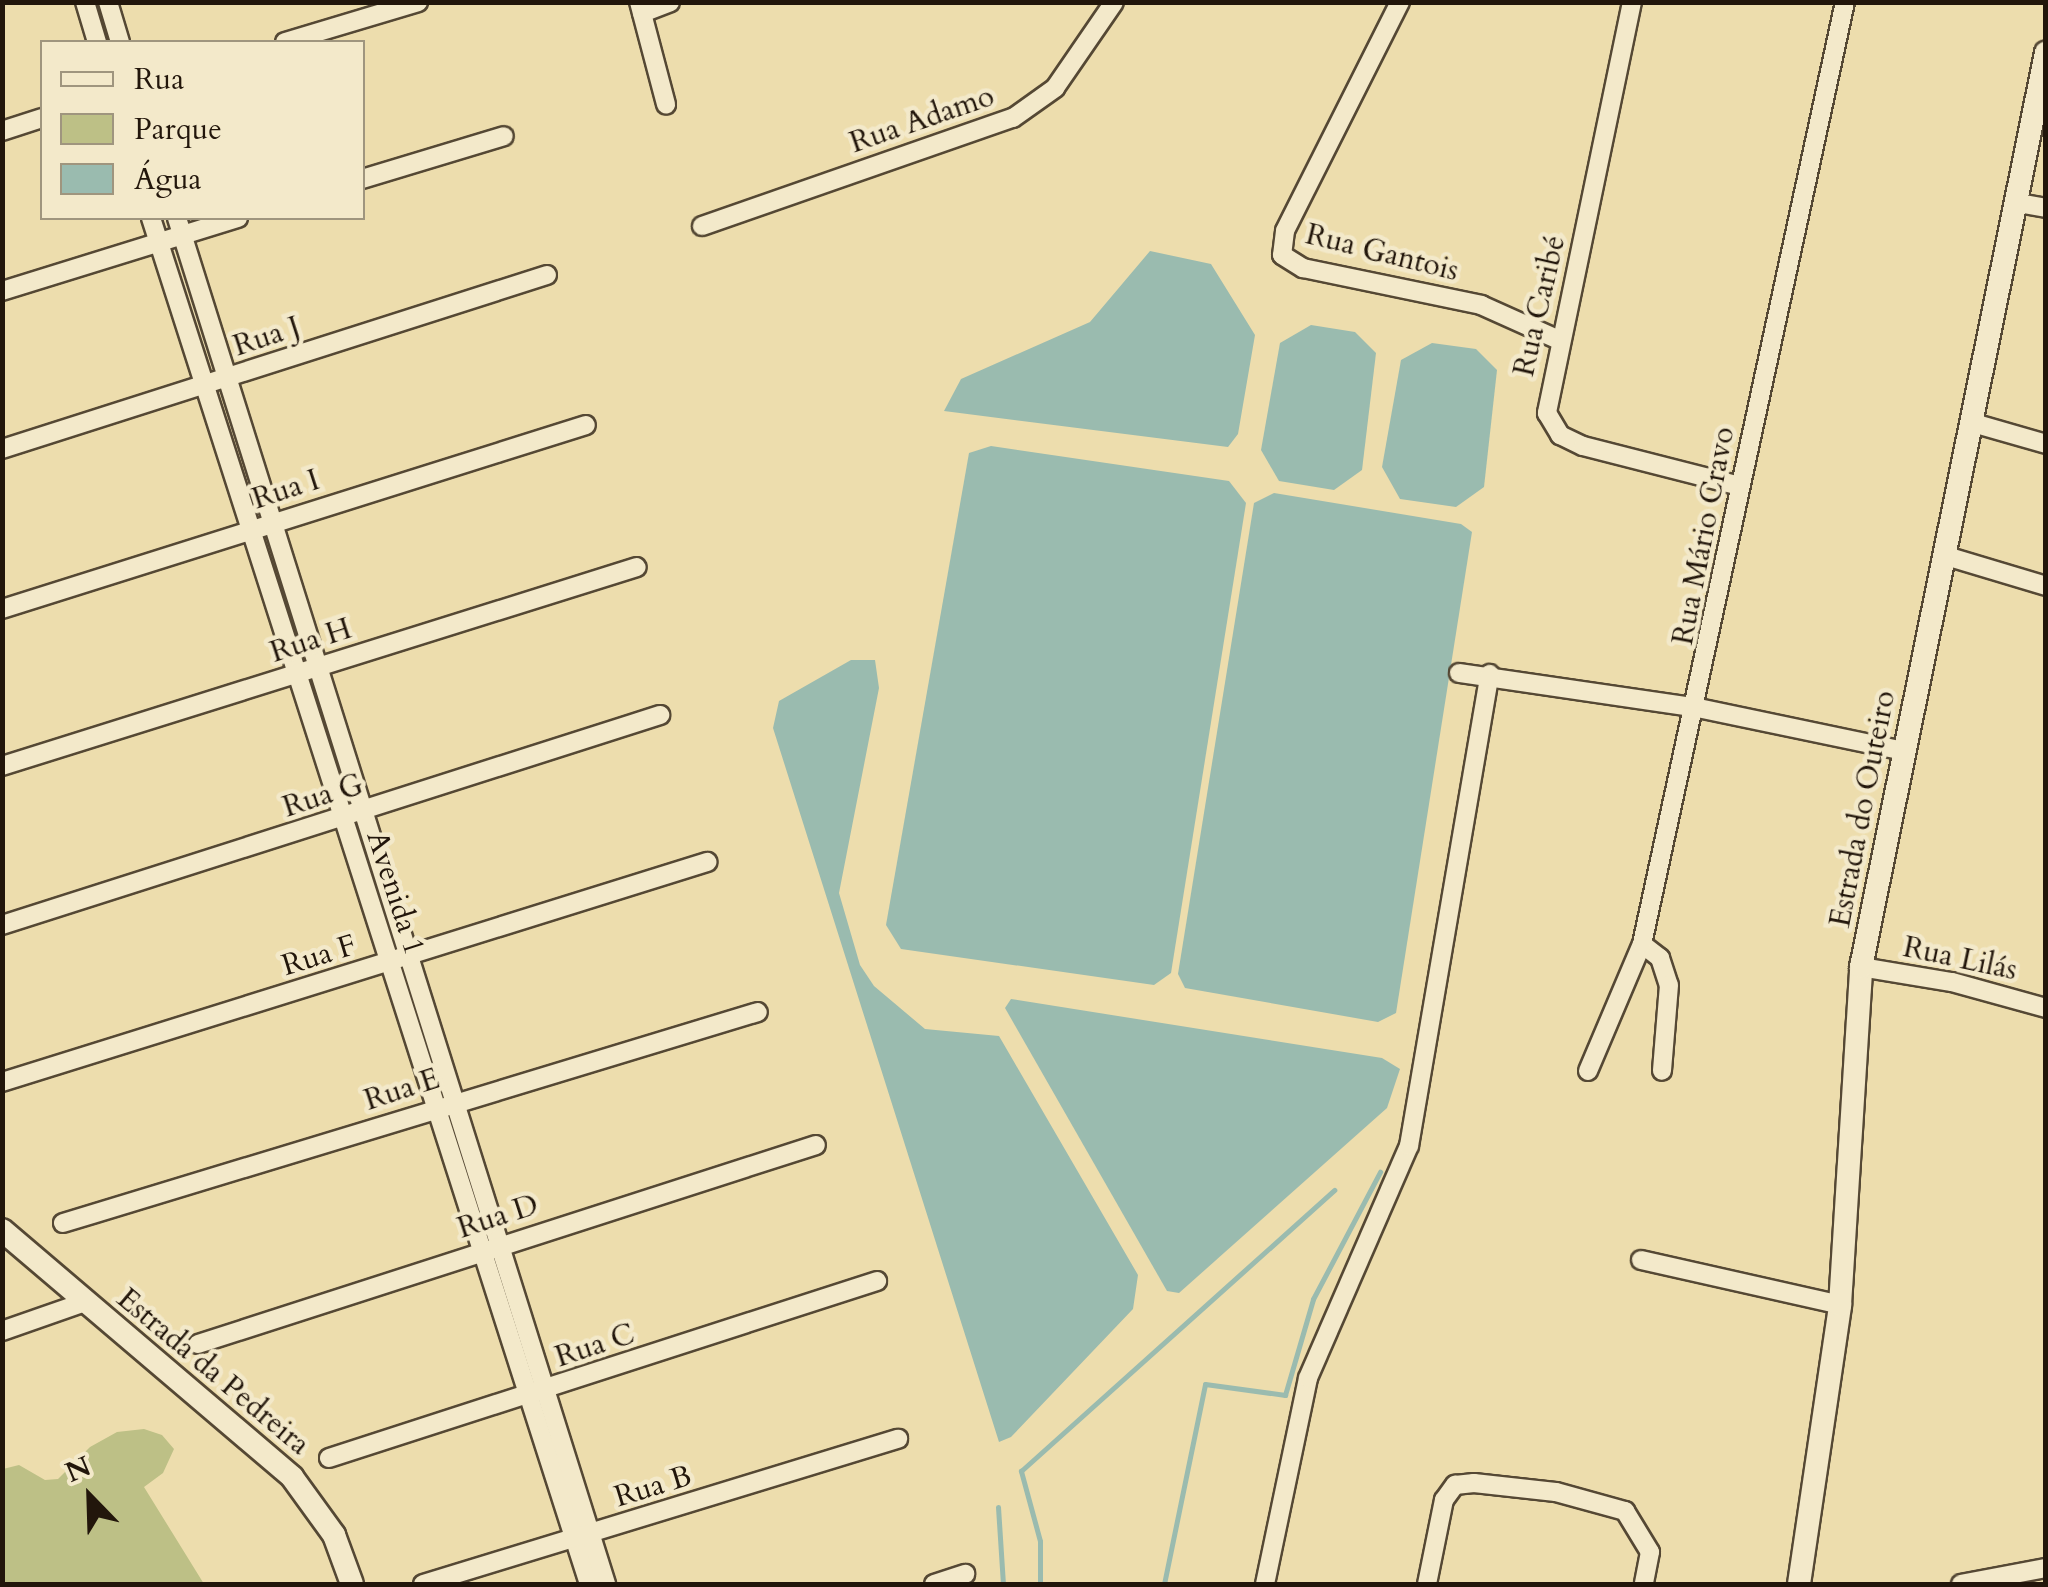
<!DOCTYPE html>
<meta charset="utf-8">
<style>
body{margin:0}
#map{position:relative;width:2048px;height:1587px;overflow:hidden;background:#edddad;font-family:Cardo,serif}
div>[style]{position:absolute}
.green>*{inset:0;background:#bdc086}
.water>*{inset:0;background:#9abbaf}
.stream>*{height:5px;margin:-2.5px;padding:0 2.5px;transform-origin:2.5px;border-radius:2.5px;background:#9abbaf}
.roads{filter:drop-shadow(2px 0 #554834) drop-shadow(-2px 0 #554834) drop-shadow(0 2px #554834) drop-shadow(0 -2px #554834)}
.minor>*{height:18px;margin:-9px;padding:0 9px;transform-origin:9px;border-radius:9px;background:#f3e9ca}
.tertiary>*{height:22px;margin:-11px;padding:0 11px;transform-origin:11px;border-radius:11px;background:#f3e9ca}
span{translate:-50% -50%;white-space:nowrap;text-align:center;line-height:1.15;-webkit-text-stroke:9px #f3e9ca;paint-order:stroke}
.street-label{font-size:30px;color:#22160b}
.frame{position:absolute;inset:0;border:5px solid #22160b;pointer-events:none}
.legend{position:absolute;left:40px;top:40px;width:325px;height:180px;box-sizing:border-box;background:#f3e9ca;border:2px solid #9f957e;margin:0;padding:12px 18px;list-style:none;font-size:30px;color:#22160b}
.legend li{display:flex;align-items:center;gap:20px;height:50px}
.legend b{width:50px;border:2px solid #9f957e}
.north{position:absolute;left:40px;top:1447px;width:100px;height:100px;-webkit-text-stroke:8px #f3e9ca;paint-order:stroke;rotate:337deg;font-size:28px;font-weight:700;line-height:40px;text-align:center;color:#22160b}
.north::after{content:'';display:block;margin:auto;width:35px;height:45px;background:#22160b;clip-path:polygon(50% 0,100% 100%,50% 72%,0 100%)}
</style>
<div id="map">
<div class="green">
<i style="clip-path:polygon(144px 1429px,162px 1435px,174px 1449px,163px 1473px,144px 1487px,204px 1584px,3px 1584px,3px 1469px,19px 1465px,45px 1480px,58px 1479px,90px 1447px,117px 1432px)"></i>
</div>
<div class="water">
<i style="clip-path:polygon(1150px 251px,1211px 264px,1255px 335px,1238px 434px,1228px 447px,944px 411px,961px 379px,1090px 322px)"></i>
<i style="clip-path:polygon(1311px 325px,1355px 332px,1376px 353px,1362px 470px,1334px 490px,1279px 481px,1261px 450px,1280px 343px)"></i>
<i style="clip-path:polygon(1432px 343px,1476px 349px,1497px 370px,1484px 487px,1456px 507px,1400px 499px,1382px 467px,1401px 360px)"></i>
<i style="clip-path:polygon(991px 446px,1229px 481px,1246px 503px,1171px 973px,1154px 985px,901px 949px,886px 925px,969px 453px)"></i>
<i style="clip-path:polygon(1274px 493px,1461px 524px,1472px 532px,1396px 1013px,1378px 1022px,1185px 988px,1178px 974px,1254px 503px)"></i>
<i style="clip-path:polygon(851px 660px,875px 660px,879px 688px,839px 893px,860px 965px,874px 986px,925px 1029px,999px 1036px,1138px 1275px,1133px 1309px,1011px 1437px,999px 1442px,773px 728px,779px 701px)"></i>
<i style="clip-path:polygon(1011px 999px,1382px 1058px,1400px 1069px,1387px 1108px,1179px 1293px,1167px 1291px,1005px 1008px)"></i>
</div>
<div class="stream">
<i style="left:998px;top:1507px;width:77px;rotate:86.3deg"></i>
<i style="left:1040px;top:1584px;width:43px;rotate:-90deg"></i>
<i style="left:1040px;top:1541px;width:73px;rotate:-105.2deg"></i>
<i style="left:1021px;top:1471px;width:421px;rotate:-41.9deg"></i>
<i style="left:1164px;top:1584px;width:204px;rotate:-78.4deg"></i>
<i style="left:1205px;top:1384px;width:81px;rotate:7.8deg"></i>
<i style="left:1285px;top:1395px;width:100px;rotate:-73.7deg"></i>
<i style="left:1313px;top:1299px;width:144px;rotate:-62.2deg"></i>
</div>
<div class="roads">
<div class="minor">
<i style="left:85px;top:2px;width:42px;rotate:73.3deg"></i>
<i style="left:108px;top:2px;width:42px;rotate:73.3deg"></i>
<i style="left:639px;top:2px;width:106px;rotate:75.2deg"></i>
<i style="left:1400px;top:2px;width:256px;rotate:116.7deg"></i>
<i style="left:1285px;top:231px;width:24px;rotate:97deg"></i>
<i style="left:1282px;top:255px;width:25px;rotate:32deg"></i>
<i style="left:1303px;top:268px;width:182px;rotate:11.7deg"></i>
<i style="left:1481px;top:305px;width:88px;rotate:24.2deg"></i>
<i style="left:1632px;top:2px;width:420px;rotate:101.7deg"></i>
<i style="left:1547px;top:413px;width:26px;rotate:59deg"></i>
<i style="left:1560px;top:435px;width:25px;rotate:26deg"></i>
<i style="left:1583px;top:446px;width:162px;rotate:14.3deg"></i>
<i style="left:642px;top:13px;width:30px;rotate:-21deg"></i>
<i style="left:285px;top:42px;width:139px;rotate:-16.7deg"></i>
<i style="left:2px;top:131px;width:42px;rotate:-18deg"></i>
<i style="left:362px;top:179px;width:148px;rotate:-16.8deg"></i>
<i style="left:2018px;top:203px;width:28px;rotate:10deg"></i>
<i style="left:151px;top:218px;width:1435px;rotate:72.22deg"></i>
<i style="left:177px;top:218px;width:1432px;rotate:72.56deg"></i>
<i style="left:702px;top:226px;width:329px;rotate:-19.2deg"></i>
<i style="left:1013px;top:118px;width:52px;rotate:-35.5deg"></i>
<i style="left:1055px;top:88px;width:104px;rotate:-55.5deg"></i>
<i style="left:2px;top:291px;width:247px;rotate:-17.2deg"></i>
<i style="left:1973px;top:423px;width:76px;rotate:16deg"></i>
<i style="left:2px;top:449px;width:572px;rotate:-17.71deg"></i>
<i style="left:1946px;top:556px;width:104px;rotate:16.7deg"></i>
<i style="left:2px;top:609px;width:612px;rotate:-17.49deg"></i>
<i style="left:1459px;top:673px;width:242px;rotate:8.3deg"></i>
<i style="left:1698px;top:708px;width:210px;rotate:11.8deg"></i>
<i style="left:2px;top:766px;width:665px;rotate:-17.4deg"></i>
<i style="left:2px;top:925px;width:691px;rotate:-17.7deg"></i>
<i style="left:1642px;top:944px;width:23px;rotate:38deg"></i>
<i style="left:1660px;top:958px;width:28px;rotate:72deg"></i>
<i style="left:1669px;top:985px;width:86px;rotate:94.7deg"></i>
<i style="left:1861px;top:967px;width:92px;rotate:9.4deg"></i>
<i style="left:1952px;top:982px;width:98px;rotate:15.5deg"></i>
<i style="left:1588px;top:1071px;width:138px;rotate:-67deg"></i>
<i style="left:1642px;top:944px;width:964px;rotate:-77.84deg"></i>
<i style="left:2px;top:1082px;width:739px;rotate:-17.33deg"></i>
<i style="left:63px;top:1223px;width:726px;rotate:-16.89deg"></i>
<i style="left:1641px;top:1260px;width:204px;rotate:12.7deg"></i>
<i style="left:2px;top:1331px;width:88px;rotate:-19.3deg"></i>
<i style="left:198px;top:1344px;width:649px;rotate:-17.85deg"></i>
<i style="left:329px;top:1458px;width:576px;rotate:-17.9deg"></i>
<i style="left:423px;top:1584px;width:497px;rotate:-17deg"></i>
<i style="left:934px;top:1584px;width:33px;rotate:-18deg"></i>
<i style="left:1265px;top:1584px;width:210px;rotate:-78.2deg"></i>
<i style="left:1308px;top:1378px;width:253px;rotate:-66.5deg"></i>
<i style="left:1409px;top:1146px;width:479px;rotate:-80.3deg"></i>
<i style="left:1427px;top:1584px;width:86px;rotate:-78.6deg"></i>
<i style="left:1444px;top:1500px;width:19px;rotate:-54deg"></i>
<i style="left:1455px;top:1485px;width:19px;rotate:-6deg"></i>
<i style="left:1474px;top:1483px;width:82px;rotate:6.3deg"></i>
<i style="left:1556px;top:1492px;width:72px;rotate:15.4deg"></i>
<i style="left:1625px;top:1511px;width:48px;rotate:58.6deg"></i>
<i style="left:1650px;top:1552px;width:33px;rotate:101deg"></i>
<i style="left:1961px;top:1584px;width:86px;rotate:-10.7deg"></i>
</div>
<div class="tertiary">
<i style="left:2px;top:1230px;width:381px;rotate:40.4deg"></i>
<i style="left:292px;top:1477px;width:72px;rotate:54.1deg"></i>
<i style="left:334px;top:1535px;width:52px;rotate:69.8deg"></i>
<i style="left:1799px;top:1584px;width:282px;rotate:-81.6deg"></i>
<i style="left:1840px;top:1305px;width:339px;rotate:-86.4deg"></i>
<i style="left:1861px;top:967px;width:933px;rotate:-78.56deg"></i>
</div>
</div>
<div class="street-label">
<span style="left:922px;top:120px;rotate:-19deg">Rua Adamo</span>
<span style="left:1382px;top:253px;rotate:14deg">Rua Gantois</span>
<span style="left:1540px;top:306px;rotate:-77deg">Rua Caribé</span>
<span style="left:267px;top:337px;rotate:-18deg">Rua J</span>
<span style="left:286px;top:490px;rotate:-18deg">Rua I</span>
<span style="left:1704px;top:536px;rotate:-79deg">Rua Mário Cravo</span>
<span style="left:311px;top:641px;rotate:-18deg">Rua H</span>
<span style="left:323px;top:796px;rotate:-18deg">Rua G</span>
<span style="left:1863px;top:809px;rotate:-79deg">Estrada do Outeiro</span>
<span style="left:395px;top:893px;rotate:72deg">Avenida 1</span>
<span style="left:319px;top:956px;rotate:-17deg">Rua F</span>
<span style="left:1960px;top:959px;rotate:12deg">Rua Lilás</span>
<span style="left:402px;top:1090px;rotate:-18deg">Rua E</span>
<span style="left:498px;top:1217px;rotate:-18deg">Rua D</span>
<span style="left:595px;top:1346px;rotate:-18deg">Rua C</span>
<span style="left:213px;top:1372px;rotate:40deg">Estrada da Pedreira</span>
<span style="left:653px;top:1487px;rotate:-17deg">Rua B</span>
</div>
<div class="frame"></div>
<ul class="legend">
<li><b style="height:12px;background:#f3e9ca"></b>Rua</li>
<li><b style="height:28px;background:#bdc086"></b>Parque</li>
<li><b style="height:28px;background:#9abbaf"></b>Água</li>
</ul>
<div class="north">N</div>
</div>
